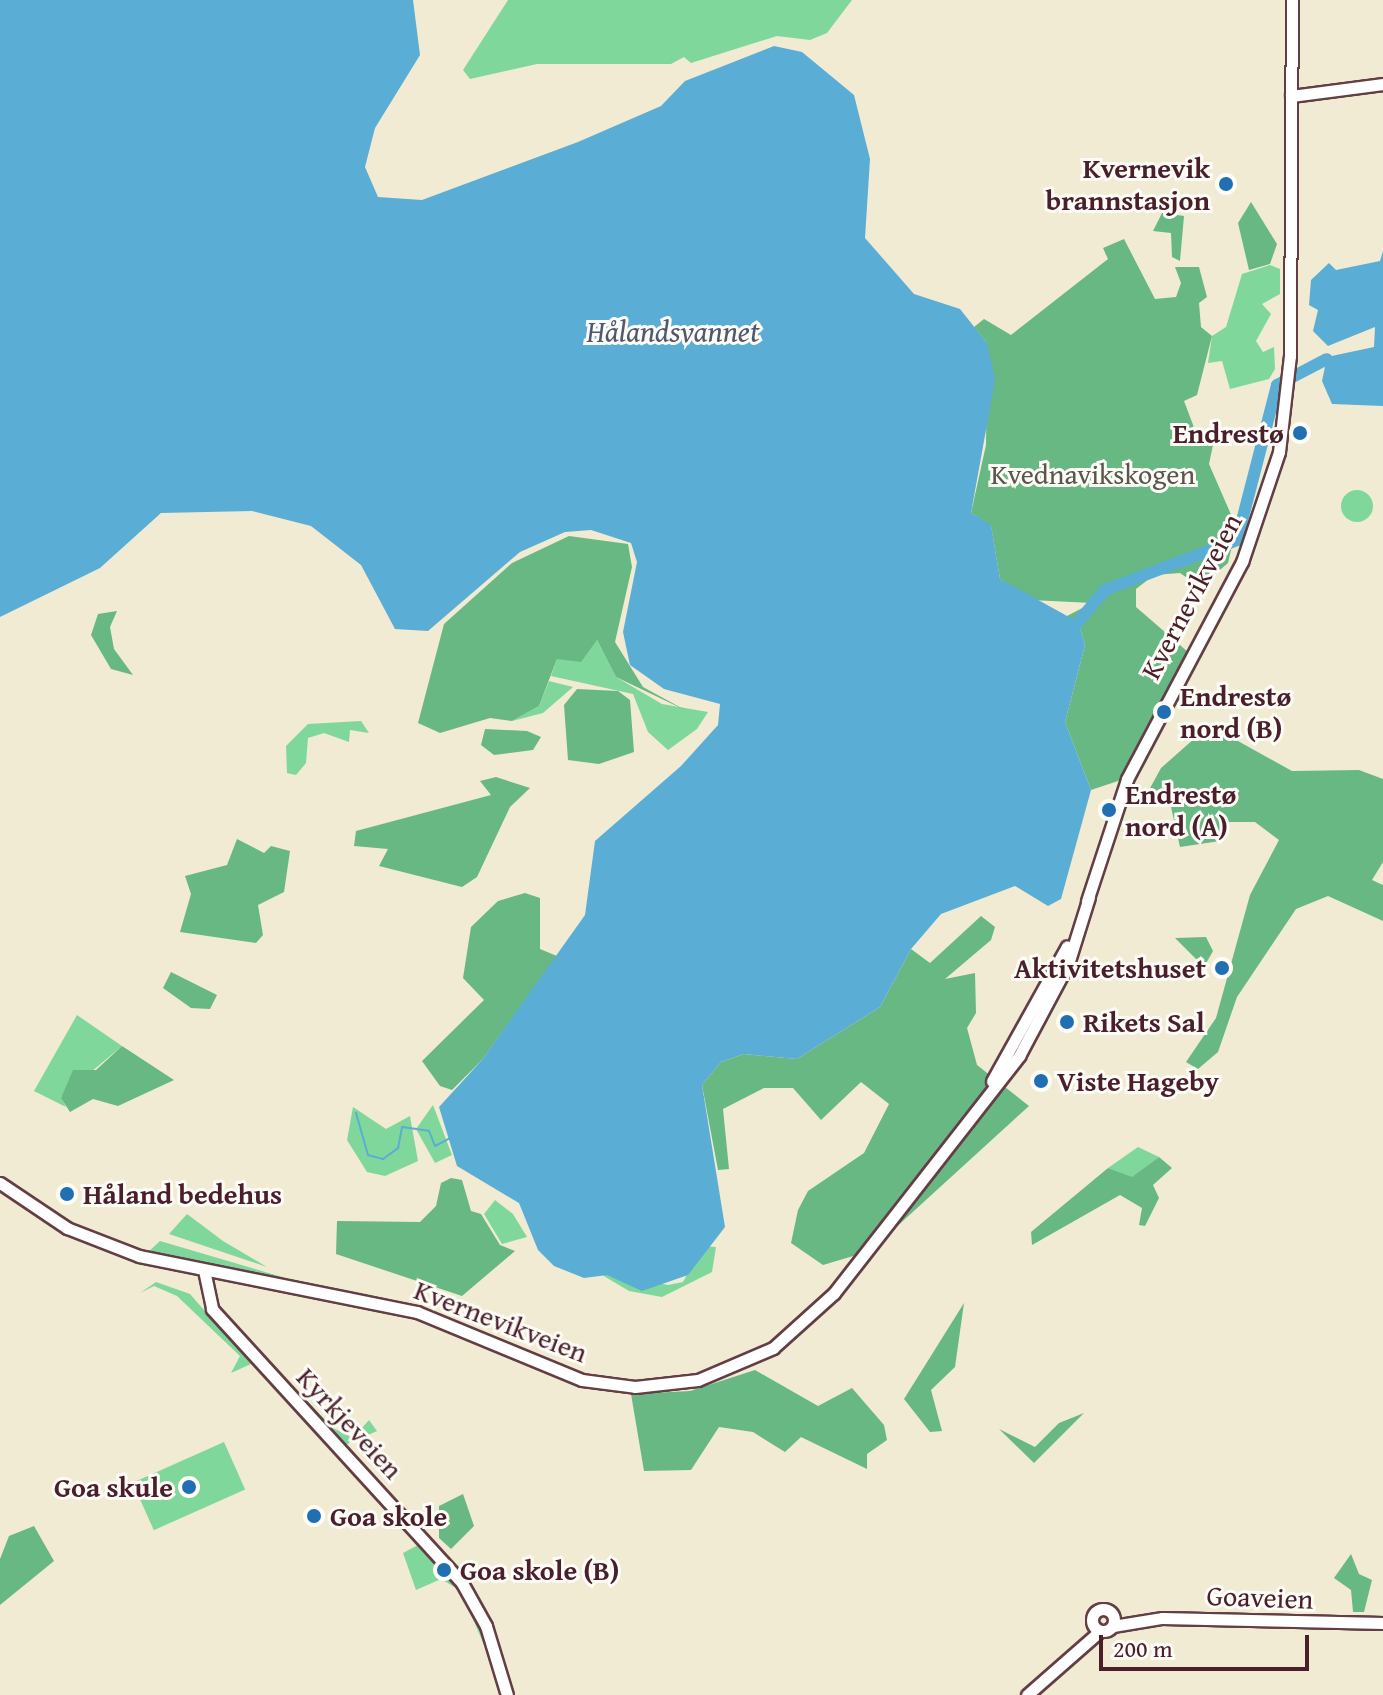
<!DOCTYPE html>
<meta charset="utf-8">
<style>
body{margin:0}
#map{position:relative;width:1383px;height:1695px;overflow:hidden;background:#f0ebd2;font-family:"Gentium Book Plus",serif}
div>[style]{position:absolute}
.green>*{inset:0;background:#80d79c;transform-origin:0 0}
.round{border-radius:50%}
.forest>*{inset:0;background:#68b884}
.water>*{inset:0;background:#5aadd5}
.stream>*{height:2px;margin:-1px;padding:0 1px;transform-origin:1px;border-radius:1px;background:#5aadd5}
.river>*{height:12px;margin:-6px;padding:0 6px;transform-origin:6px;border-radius:6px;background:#5aadd5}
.roads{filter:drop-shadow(2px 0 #633e44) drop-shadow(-2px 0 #633e44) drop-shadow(0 2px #633e44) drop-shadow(0 -2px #633e44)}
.secondary>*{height:11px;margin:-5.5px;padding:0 5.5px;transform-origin:5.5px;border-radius:5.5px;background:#fff}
.secondary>.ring{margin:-5.5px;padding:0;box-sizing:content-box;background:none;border:11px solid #fff;border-radius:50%}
.dots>*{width:22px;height:22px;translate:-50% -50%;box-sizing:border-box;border:4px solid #fdfcf7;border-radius:50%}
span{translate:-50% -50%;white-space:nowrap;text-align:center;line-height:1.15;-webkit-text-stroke:6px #fdfcf7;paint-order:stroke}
.poi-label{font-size:28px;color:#4a1f2b;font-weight:700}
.right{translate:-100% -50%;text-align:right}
.left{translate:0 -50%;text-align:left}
.park-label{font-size:28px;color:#5a564d}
.street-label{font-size:28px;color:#4a1f2b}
.water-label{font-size:30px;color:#50586f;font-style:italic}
.scale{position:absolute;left:1099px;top:1635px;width:210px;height:36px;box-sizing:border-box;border:4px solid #4a1f2b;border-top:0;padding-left:10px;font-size:24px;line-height:28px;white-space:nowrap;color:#4a1f2b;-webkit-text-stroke:6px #fdfcf7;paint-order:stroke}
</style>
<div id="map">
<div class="green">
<i style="clip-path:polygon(508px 0,852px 0,827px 33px,810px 40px,777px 36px,691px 63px,684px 57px,671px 64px,537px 64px,470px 79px,463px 70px)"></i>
<i style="clip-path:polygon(1270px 265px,1280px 269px,1280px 294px,1262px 304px,1271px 314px,1256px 341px,1263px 352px,1274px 347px,1275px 369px,1269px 379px,1230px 389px,1222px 361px,1208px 363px,1212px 336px,1226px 327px,1242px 274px)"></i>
<i class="round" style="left:1341px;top:490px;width:32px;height:32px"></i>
<i style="clip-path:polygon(597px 640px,616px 677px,662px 704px,708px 712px,697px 729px,668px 750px,648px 732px,633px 694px,551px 676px,557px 659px)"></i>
<i style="clip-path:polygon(549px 681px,573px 687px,543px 713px,512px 721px,539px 706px)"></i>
<i style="clip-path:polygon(361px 721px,369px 733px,350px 730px,349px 742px,324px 733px,308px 738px,306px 763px,296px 775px,287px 773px,286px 746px,308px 724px)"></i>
<i style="clip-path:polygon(77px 1015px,122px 1046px,61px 1097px,66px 1107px,34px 1091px)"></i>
<i style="clip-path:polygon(433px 1105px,452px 1155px,435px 1163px,416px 1129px)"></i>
<i style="clip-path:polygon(353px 1107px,386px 1129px,410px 1116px,418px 1161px,385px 1176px,367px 1172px,347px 1140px)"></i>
<i style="clip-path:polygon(1138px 1147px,1159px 1157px,1132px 1178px,1108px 1168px)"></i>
<i style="clip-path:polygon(495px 1200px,513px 1214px,527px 1237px,502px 1244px,484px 1214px)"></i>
<i style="clip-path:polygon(187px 1214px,223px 1241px,267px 1267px,169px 1234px)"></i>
<i style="clip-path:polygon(160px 1241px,289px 1279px,377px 1296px,146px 1254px)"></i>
<i style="clip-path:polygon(703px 1246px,716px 1247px,712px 1272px,662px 1297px,629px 1291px,592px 1269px,668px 1285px,683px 1282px)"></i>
<i style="clip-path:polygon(156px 1282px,190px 1294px,251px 1364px,231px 1373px,240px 1356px,177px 1296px,154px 1286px,140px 1293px)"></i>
<i style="clip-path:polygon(209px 1298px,333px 1428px,353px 1438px,369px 1420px,377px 1431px,343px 1446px)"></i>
<i style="left:224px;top:1442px;width:52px;height:100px;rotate:66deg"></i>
<i style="clip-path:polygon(418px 1545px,471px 1602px,499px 1680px,461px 1591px,441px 1579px,416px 1590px,403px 1553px)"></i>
</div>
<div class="forest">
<i style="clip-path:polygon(1251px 202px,1277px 244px,1270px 264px,1249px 270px,1238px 223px)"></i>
<i style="clip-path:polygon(1162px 213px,1184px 216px,1180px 261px,1172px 257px,1171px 233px,1153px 231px)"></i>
<i style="clip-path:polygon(1124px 239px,1155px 299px,1176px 297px,1181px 283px,1175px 267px,1199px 267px,1207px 297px,1199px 303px,1201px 327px,1212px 336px,1197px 395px,1184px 401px,1195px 430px,1216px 431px,1209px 464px,1236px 526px,1228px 543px,1158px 566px,1101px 591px,1092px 602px,1151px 572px,1232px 546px,1228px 563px,1200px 587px,1180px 573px,1154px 575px,1136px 589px,1136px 607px,1188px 652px,1121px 780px,1091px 790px,1065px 722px,1085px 645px,1078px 622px,1065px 617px,1092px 603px,1031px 600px,1000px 579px,991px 526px,971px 513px,986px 445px,987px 343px,974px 327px,984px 319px,1011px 335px,1108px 259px,1103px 248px)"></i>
<i style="clip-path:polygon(569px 536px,628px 544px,632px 567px,615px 642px,643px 687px,687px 711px,616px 677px,597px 640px,581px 662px,557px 659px,539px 706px,512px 721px,490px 718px,440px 733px,418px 723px,444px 624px,512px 563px)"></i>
<i style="clip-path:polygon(117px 611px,110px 627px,114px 649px,133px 675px,111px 669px,91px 635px,98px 614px)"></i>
<i style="clip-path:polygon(577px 689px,618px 691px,630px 700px,634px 752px,599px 764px,568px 760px,564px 705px)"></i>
<i style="clip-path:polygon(485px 729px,527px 731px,541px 737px,533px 750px,494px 755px,481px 745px)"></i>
<i style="clip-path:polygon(1229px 736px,1292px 771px,1359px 770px,1383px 779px,1383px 862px,1372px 880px,1383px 885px,1383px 921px,1328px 896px,1296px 909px,1237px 997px,1218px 1052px,1198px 1069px,1186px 1062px,1216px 1018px,1250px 895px,1279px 840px,1255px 822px,1224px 822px,1220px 841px,1180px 847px,1171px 807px,1143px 801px,1161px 768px,1195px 738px)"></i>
<i style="clip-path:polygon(496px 777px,530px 788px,510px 807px,477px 877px,462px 887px,379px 866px,388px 849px,354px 846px,356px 831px,491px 795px,480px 781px)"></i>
<i style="clip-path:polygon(237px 839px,264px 853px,271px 846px,290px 851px,284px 892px,258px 905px,263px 935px,256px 943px,180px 932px,191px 894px,185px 876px,227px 865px)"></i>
<i style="clip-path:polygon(525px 893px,540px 898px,540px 949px,557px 956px,482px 1060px,452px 1090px,440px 1086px,422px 1061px,484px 1000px,463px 978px,471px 927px,498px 901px)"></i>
<i style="clip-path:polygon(981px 916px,995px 927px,991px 940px,945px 979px,975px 973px,976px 1013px,967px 1028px,977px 1065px,1029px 1106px,870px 1251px,823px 1265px,791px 1243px,798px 1210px,808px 1191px,864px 1153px,889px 1104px,861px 1082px,821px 1120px,793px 1088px,764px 1088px,723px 1109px,729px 1169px,718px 1170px,702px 1085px,721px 1062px,744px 1054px,797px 1059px,880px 1007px,911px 949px,930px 963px)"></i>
<i style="clip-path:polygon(1206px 937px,1213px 951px,1204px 967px,1175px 938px)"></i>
<i style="clip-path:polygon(171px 972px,217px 995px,210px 1009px,191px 1008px,163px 988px)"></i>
<i style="clip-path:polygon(122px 1046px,174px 1080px,118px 1106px,93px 1099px,70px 1112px,61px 1098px,73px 1070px,96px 1070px)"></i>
<i style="clip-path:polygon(1159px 1157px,1172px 1168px,1153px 1185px,1159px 1198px,1145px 1226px,1139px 1225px,1142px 1208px,1120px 1195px,1032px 1245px,1031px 1232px,1108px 1168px,1132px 1177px)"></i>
<i style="clip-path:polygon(451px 1178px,462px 1180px,471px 1211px,481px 1214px,500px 1245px,515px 1251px,462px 1296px,336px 1254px,337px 1221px,420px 1222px,436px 1206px,441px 1183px)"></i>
<i style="clip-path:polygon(964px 1303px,955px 1367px,931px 1390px,942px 1431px,930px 1432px,904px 1399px)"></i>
<i style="clip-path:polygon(755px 1370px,818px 1406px,852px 1388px,884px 1425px,887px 1440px,867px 1454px,867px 1469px,801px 1437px,785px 1452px,753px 1432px,719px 1427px,691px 1470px,644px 1471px,631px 1394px,690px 1391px)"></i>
<i style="clip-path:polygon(1084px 1413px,1034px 1463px,999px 1429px,1035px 1447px,1059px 1423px)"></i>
<i style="clip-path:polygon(463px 1494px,474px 1526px,451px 1549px,439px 1538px,439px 1506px)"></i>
<i style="clip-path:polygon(34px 1526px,54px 1561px,0 1605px,0 1559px,9px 1536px)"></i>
<i style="clip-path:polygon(1351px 1554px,1359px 1574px,1372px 1580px,1364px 1612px,1353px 1612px,1351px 1590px,1334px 1578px)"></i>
</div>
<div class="water">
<i style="clip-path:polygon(0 0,413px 0,420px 55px,375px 128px,365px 167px,378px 197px,422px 200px,578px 142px,661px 106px,685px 81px,774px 46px,802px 52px,854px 95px,870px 159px,865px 238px,914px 294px,960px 309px,987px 343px,995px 380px,971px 513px,991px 525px,1000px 579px,1078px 622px,1085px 645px,1065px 722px,1091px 790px,1061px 899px,1048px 906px,1015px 886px,941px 914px,911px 949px,880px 1007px,797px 1059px,744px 1054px,721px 1062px,702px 1085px,725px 1227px,688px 1275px,642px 1291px,607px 1275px,584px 1278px,554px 1266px,538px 1250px,519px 1203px,457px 1166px,439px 1107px,482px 1060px,585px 915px,595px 841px,681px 766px,718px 725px,720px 704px,664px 689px,630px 665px,623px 632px,637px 562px,631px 543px,591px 530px,565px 532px,520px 552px,428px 631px,395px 629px,361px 565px,311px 526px,252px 511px,161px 513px,100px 568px,0 617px)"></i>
<i style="clip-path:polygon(1383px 251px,1383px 406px,1332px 404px,1322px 381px,1327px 357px,1374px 347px,1375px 327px,1328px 346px,1313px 331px,1318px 310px,1309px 305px,1311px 280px,1329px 263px,1336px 270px,1380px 261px)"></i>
</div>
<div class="stream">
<i style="left:356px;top:1113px;width:44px;rotate:74.1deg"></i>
<i style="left:368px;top:1155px;width:16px;rotate:15deg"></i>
<i style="left:383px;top:1159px;width:19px;rotate:-36deg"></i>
<i style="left:398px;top:1148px;width:21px;rotate:-79deg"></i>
<i style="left:402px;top:1127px;width:27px;rotate:8deg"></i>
<i style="left:429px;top:1131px;width:16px;rotate:68deg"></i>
<i style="left:435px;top:1146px;width:17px;rotate:-28deg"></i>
</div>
<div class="river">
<i style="left:1078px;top:622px;width:42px;rotate:-49.8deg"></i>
<i style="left:1105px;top:590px;width:141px;rotate:-20.7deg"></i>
<i style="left:1237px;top:540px;width:160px;rotate:-75.5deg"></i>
<i style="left:1277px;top:385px;width:56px;rotate:-27.5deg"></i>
</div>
<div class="roads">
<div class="secondary">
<i style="left:1291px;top:96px;width:93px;rotate:-7.4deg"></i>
<i style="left:1087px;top:901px;width:128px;rotate:-71.8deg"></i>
<i style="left:1127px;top:779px;width:246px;rotate:-62.1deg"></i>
<i style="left:1242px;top:562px;width:116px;rotate:-71.4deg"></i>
<i style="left:1279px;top:452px;width:97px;rotate:-83.5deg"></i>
<i style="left:1290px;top:356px;width:356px;rotate:-89.7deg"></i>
<i style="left:992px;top:1081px;width:154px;rotate:-60.9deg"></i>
<i style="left:0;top:1183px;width:81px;rotate:33.9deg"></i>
<i style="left:67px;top:1228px;width:77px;rotate:21.3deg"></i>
<i style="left:139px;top:1256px;width:284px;rotate:11.4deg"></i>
<i style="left:417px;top:1312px;width:178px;rotate:22.4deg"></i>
<i style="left:582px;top:1380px;width:53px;rotate:7.5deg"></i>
<i style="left:635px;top:1387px;width:63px;rotate:-6.3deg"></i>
<i style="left:698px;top:1380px;width:82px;rotate:-23.1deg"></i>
<i style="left:773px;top:1348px;width:82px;rotate:-42deg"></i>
<i style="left:834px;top:1293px;width:301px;rotate:-52deg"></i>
<i style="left:1019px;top:1056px;width:104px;rotate:-62deg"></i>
<i style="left:1068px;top:964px;width:70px;rotate:-72.6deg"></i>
<i style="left:204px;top:1270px;width:40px;rotate:78deg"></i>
<i style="left:212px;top:1309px;width:371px;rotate:47.6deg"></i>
<i style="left:462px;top:1583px;width:49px;rotate:60.8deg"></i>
<i style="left:486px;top:1626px;width:72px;rotate:73.1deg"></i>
<i class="ring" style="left:1092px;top:1609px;width:11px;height:11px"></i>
<i style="left:1113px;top:1626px;width:50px;rotate:-9.3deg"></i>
<i style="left:1162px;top:1618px;width:221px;rotate:1.3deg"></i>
<i style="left:1027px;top:1695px;width:97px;rotate:-41.2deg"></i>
</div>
</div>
<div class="dots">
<i style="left:1226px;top:184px;background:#1f6fb2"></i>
<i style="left:1300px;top:433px;background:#1f6fb2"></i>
<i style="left:1164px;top:712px;background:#1f6fb2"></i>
<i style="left:1109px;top:810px;background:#1f6fb2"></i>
<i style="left:1222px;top:968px;background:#1f6fb2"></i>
<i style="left:1067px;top:1022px;background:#1f6fb2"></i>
<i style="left:1041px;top:1081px;background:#1f6fb2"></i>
<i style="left:67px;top:1194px;background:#1f6fb2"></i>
<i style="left:189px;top:1487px;background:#1f6fb2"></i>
<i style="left:314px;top:1516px;background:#1f6fb2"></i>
<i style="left:444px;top:1570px;background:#1f6fb2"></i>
</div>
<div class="poi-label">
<span class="right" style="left:1210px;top:184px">Kvernevik<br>brannstasjon</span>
<span class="right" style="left:1284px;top:433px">Endrestø</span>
<span class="left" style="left:1180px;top:712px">Endrestø<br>nord (B)</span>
<span class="left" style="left:1125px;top:810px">Endrestø<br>nord (A)</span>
<span class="right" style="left:1206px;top:968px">Aktivitetshuset</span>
<span class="left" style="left:1083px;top:1022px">Rikets Sal</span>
<span class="left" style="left:1057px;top:1081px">Viste Hageby</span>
<span class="left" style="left:83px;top:1194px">Håland bedehus</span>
<span class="right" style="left:173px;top:1487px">Goa skule</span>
<span class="left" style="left:330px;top:1516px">Goa skole</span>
<span class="left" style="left:460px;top:1570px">Goa skole (B)</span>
</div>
<div class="park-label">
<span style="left:1093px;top:474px">Kvednavikskogen</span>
</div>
<div class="street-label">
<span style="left:1191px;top:596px;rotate:-62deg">Kvernevikveien</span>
<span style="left:501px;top:1321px;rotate:21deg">Kvernevikveien</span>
<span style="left:350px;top:1423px;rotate:47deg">Kyrkjeveien</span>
<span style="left:1260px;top:1597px;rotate:2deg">Goaveien</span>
</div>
<div class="water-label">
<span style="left:673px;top:331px">Hålandsvannet</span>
</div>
<div class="scale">200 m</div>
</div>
